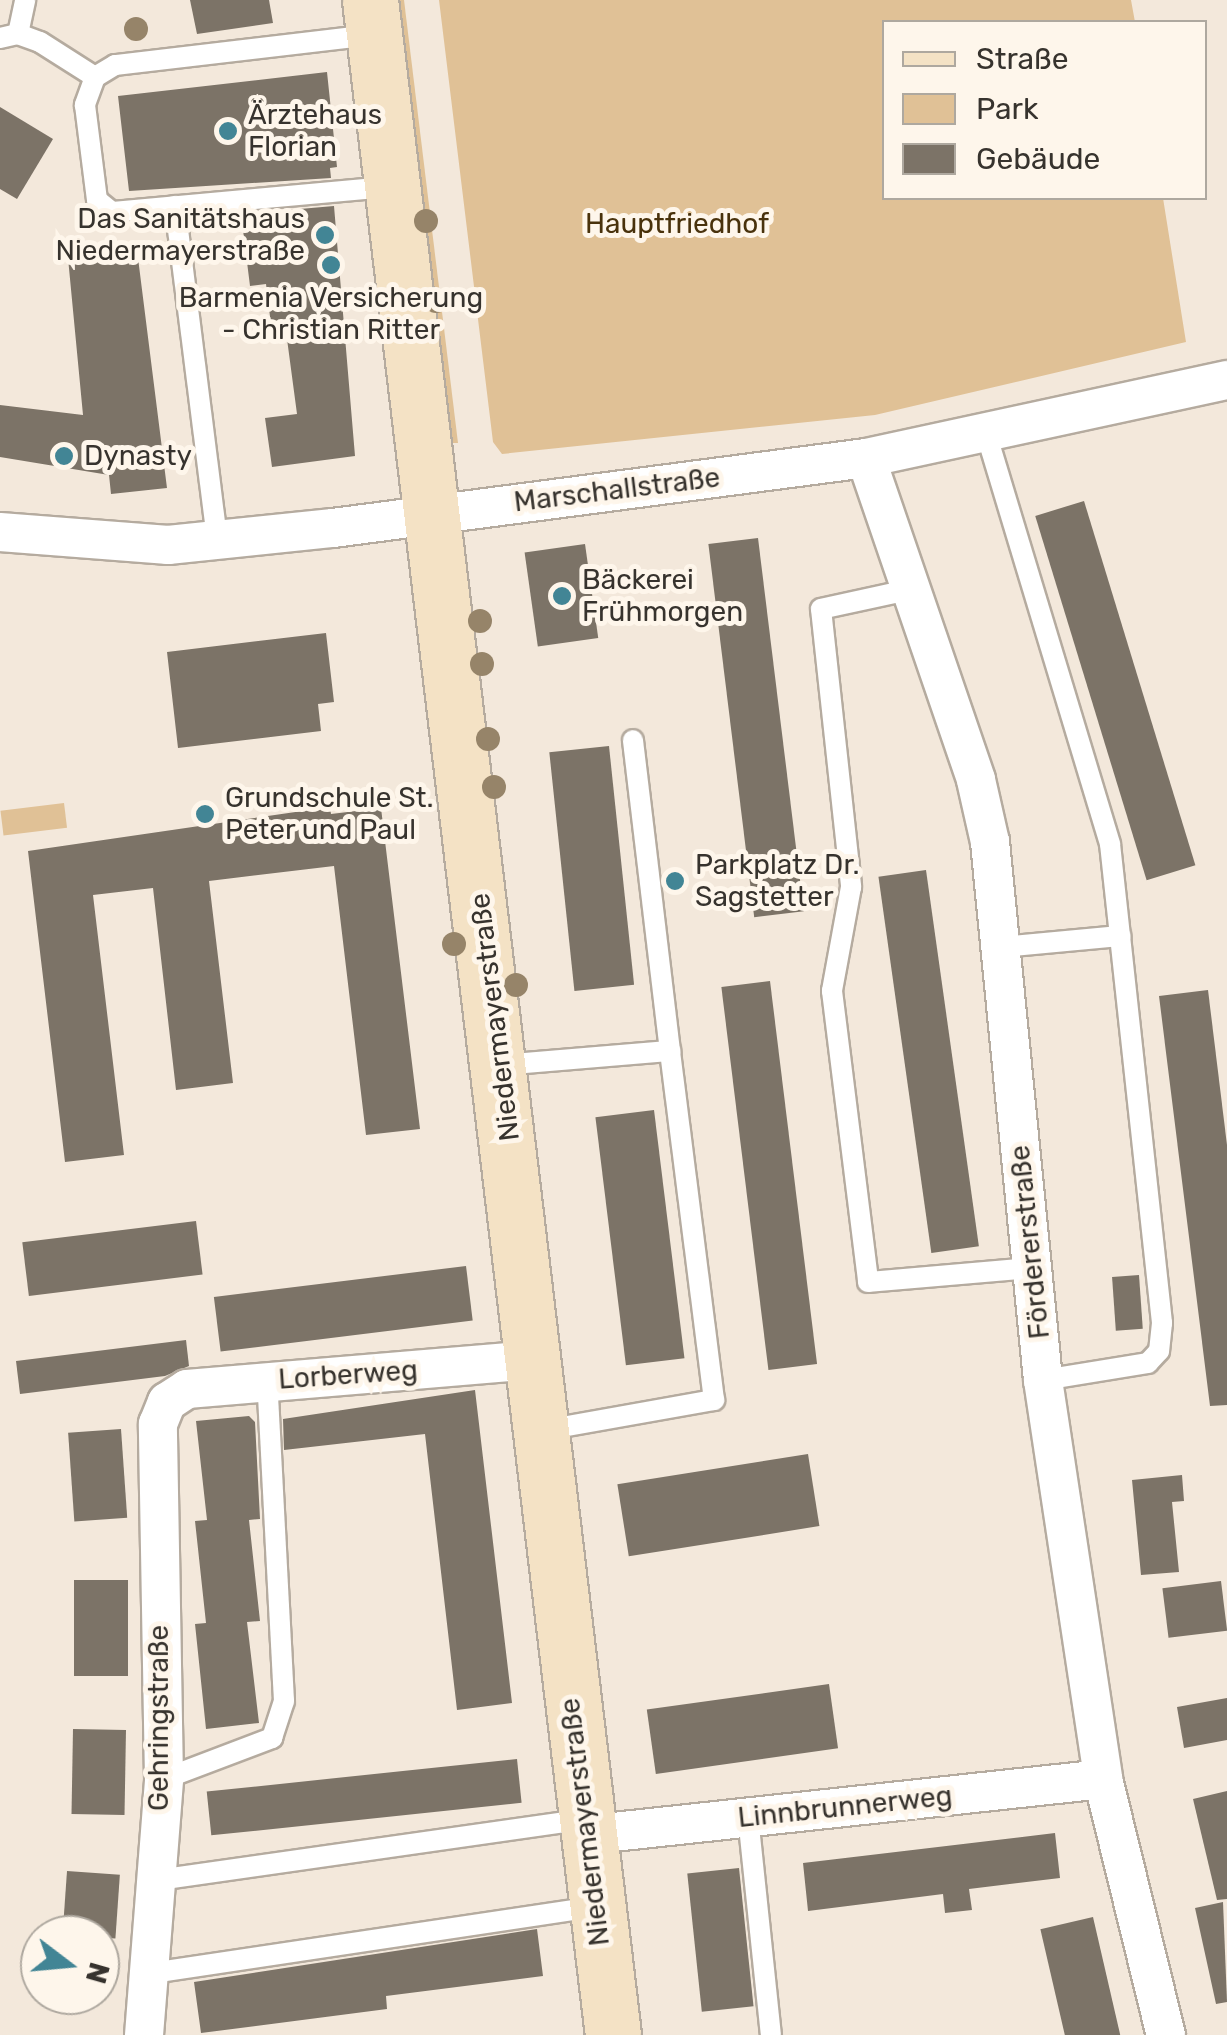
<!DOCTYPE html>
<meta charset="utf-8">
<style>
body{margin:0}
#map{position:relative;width:1227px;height:2035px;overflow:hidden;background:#f3e8db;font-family:Rubik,sans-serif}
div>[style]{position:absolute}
.green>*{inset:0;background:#e0c196;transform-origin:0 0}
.building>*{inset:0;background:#7c7367;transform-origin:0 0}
.roads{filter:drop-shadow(2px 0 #b5ab9f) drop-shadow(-2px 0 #b5ab9f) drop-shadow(0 2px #b5ab9f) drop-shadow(0 -2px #b5ab9f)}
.lane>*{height:20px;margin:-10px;padding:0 10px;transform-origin:10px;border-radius:10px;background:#fff}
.street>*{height:38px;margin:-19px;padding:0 19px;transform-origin:19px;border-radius:19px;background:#fff}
.secondary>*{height:55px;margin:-27.5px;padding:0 27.5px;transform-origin:27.5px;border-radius:27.5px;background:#f4e2c5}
.trees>*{width:24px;height:24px;margin:-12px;border-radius:50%;background:#968469}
.dots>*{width:28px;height:28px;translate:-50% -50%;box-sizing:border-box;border:5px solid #fef6eb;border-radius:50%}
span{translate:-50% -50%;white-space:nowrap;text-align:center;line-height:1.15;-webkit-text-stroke:10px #fef6eb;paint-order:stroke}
.poi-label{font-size:28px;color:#37332e}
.left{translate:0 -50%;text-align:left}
.right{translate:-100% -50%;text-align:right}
.park-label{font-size:28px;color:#49320c}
.street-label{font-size:28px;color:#37332e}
.legend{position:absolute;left:882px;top:20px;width:325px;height:180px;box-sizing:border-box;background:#fef6eb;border:2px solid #aea89f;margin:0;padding:12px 18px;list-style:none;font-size:30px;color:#37332e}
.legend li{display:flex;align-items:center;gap:20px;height:50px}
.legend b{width:50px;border:2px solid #aea89f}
.north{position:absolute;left:20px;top:1915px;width:100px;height:100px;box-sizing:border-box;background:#fef6eb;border:2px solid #aea89f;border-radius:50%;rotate:106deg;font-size:28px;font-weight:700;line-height:40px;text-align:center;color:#37332e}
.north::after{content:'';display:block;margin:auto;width:35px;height:45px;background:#428595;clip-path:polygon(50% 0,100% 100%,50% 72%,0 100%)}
</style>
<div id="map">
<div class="green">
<i style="clip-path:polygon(393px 0,404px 0,458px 443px,452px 443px,436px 365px)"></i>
<i style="clip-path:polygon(439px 0,1131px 0,1135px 22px,884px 22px,884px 198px,1163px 198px,1186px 342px,875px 415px,502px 454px,493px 442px)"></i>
<i style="left:64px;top:803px;width:25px;height:64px;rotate:83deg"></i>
</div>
<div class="building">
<i style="clip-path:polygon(190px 0,269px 0,273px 23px,197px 34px)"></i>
<i style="clip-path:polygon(327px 72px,337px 167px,330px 168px,331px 178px,129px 191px,118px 96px)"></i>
<i style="clip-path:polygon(0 107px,53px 139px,17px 199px,0 189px)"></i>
<i style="clip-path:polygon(334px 206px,355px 456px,272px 467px,265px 418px,297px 414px,287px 339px,273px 341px,266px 284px,250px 286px,241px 214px)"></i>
<i style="clip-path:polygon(137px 250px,167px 488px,111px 494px,109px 475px,0 457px,0 405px,83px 415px,68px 258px)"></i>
<i style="left:1084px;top:501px;width:381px;height:51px;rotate:73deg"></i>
<i style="left:758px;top:538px;width:376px;height:50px;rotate:83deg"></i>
<i style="left:585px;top:544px;width:95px;height:61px;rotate:82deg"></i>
<i style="clip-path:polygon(326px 633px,334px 702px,318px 704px,321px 731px,178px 748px,167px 652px)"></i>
<i style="left:609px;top:746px;width:240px;height:60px;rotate:84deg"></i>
<i style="clip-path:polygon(330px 807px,331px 814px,381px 808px,420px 1129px,366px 1135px,334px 866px,209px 881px,233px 1083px,176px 1090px,153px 888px,93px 895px,124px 1155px,65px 1162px,28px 851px)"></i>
<i style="left:926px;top:870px;width:380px;height:48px;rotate:82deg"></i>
<i style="left:770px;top:981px;width:386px;height:49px;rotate:83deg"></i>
<i style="clip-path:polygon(1208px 990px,1227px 1145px,1227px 1405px,1210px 1406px,1159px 996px)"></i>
<i style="left:654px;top:1110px;width:250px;height:59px;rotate:83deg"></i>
<i style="left:196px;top:1221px;width:54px;height:175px;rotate:83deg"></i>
<i style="left:466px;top:1266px;width:55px;height:254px;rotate:83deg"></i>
<i style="left:1139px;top:1275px;width:54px;height:27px;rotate:86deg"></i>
<i style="clip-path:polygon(186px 1340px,189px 1366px,165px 1376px,20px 1394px,16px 1361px)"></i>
<i style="clip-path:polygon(475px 1390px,512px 1703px,457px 1710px,425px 1434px,284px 1450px,283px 1419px)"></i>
<i style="clip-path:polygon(249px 1416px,255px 1422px,260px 1519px,249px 1520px,260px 1621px,247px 1622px,259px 1723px,206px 1729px,195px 1624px,206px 1623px,195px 1521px,207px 1520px,196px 1421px)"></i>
<i style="left:121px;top:1429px;width:89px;height:53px;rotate:86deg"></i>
<i style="left:808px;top:1454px;width:73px;height:193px;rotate:81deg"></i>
<i style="clip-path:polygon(1182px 1475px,1184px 1501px,1172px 1502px,1179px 1572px,1141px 1575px,1132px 1480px)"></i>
<i style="left:74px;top:1580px;width:54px;height:96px"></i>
<i style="left:1221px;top:1581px;width:50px;height:59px;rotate:83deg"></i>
<i style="left:829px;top:1684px;width:65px;height:184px;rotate:82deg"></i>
<i style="clip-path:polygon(1227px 1698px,1227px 1740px,1184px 1748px,1177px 1707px)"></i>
<i style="left:73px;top:1729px;width:53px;height:85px;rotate:1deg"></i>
<i style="left:517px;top:1759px;width:44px;height:312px;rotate:84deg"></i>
<i style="clip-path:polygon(1227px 1791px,1227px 1899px,1217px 1900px,1193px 1799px)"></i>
<i style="clip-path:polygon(1055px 1833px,1060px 1878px,969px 1889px,972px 1910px,945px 1913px,943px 1894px,808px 1911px,803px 1863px)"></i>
<i style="left:739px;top:1868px;width:139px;height:52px;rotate:84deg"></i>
<i style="left:67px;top:1871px;width:53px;height:64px;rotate:4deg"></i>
<i style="clip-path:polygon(1223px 1902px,1227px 2002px,1216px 2004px,1195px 1908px)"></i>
<i style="left:1093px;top:1917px;width:121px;height:54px;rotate:77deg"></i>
<i style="clip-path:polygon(537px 1929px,543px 1976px,386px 1996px,387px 2009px,201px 2033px,194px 1982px)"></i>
</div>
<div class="roads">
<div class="lane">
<i style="left:18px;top:34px;width:35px;rotate:-78deg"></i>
<i style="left:371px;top:35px;width:258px;rotate:173.3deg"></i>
<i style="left:115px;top:65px;width:23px;rotate:149deg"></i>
<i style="left:95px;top:77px;width:30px;rotate:110deg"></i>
<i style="left:85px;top:105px;width:96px;rotate:82.8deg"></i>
<i style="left:97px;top:200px;width:19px;rotate:39deg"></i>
<i style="left:112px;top:212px;width:277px;rotate:-5.2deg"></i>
<i style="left:0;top:38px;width:18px;rotate:-13deg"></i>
<i style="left:18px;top:34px;width:23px;rotate:20deg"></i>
<i style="left:40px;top:42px;width:65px;rotate:32.5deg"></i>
<i style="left:175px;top:206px;width:337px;rotate:82.8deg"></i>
<i style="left:986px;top:433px;width:429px;rotate:73.2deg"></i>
<i style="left:1110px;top:844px;width:482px;rotate:83.8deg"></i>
<i style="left:1162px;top:1323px;width:28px;rotate:96deg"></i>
<i style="left:1159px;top:1351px;width:16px;rotate:133deg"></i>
<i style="left:1148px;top:1363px;width:106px;rotate:170.8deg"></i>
<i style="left:908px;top:590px;width:89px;rotate:167.7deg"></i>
<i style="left:821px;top:609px;width:280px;rotate:83.8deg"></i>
<i style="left:851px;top:887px;width:106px;rotate:100.4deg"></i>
<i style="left:832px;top:991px;width:293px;rotate:82.9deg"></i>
<i style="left:868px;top:1282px;width:165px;rotate:-4.9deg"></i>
<i style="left:1001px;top:947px;width:120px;rotate:-5.3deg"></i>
<i style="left:502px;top:1065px;width:169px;rotate:-4.8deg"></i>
<i style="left:670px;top:1051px;width:313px;rotate:-96.8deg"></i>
<i style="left:545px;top:1430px;width:172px;rotate:-10.1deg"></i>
<i style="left:714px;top:1400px;width:352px;rotate:-97.2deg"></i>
<i style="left:164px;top:1779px;width:116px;rotate:-20.8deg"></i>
<i style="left:272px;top:1738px;width:39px;rotate:-72deg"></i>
<i style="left:284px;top:1701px;width:320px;rotate:-93deg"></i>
<i style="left:748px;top:1817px;width:219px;rotate:84deg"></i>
<i style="left:158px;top:1880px;width:430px;rotate:-8.1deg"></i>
<i style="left:152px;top:1973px;width:447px;rotate:-8.5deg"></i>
</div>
<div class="street">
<i style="left:866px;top:458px;width:340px;rotate:71.1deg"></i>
<i style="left:976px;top:780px;width:64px;rotate:77.3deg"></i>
<i style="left:990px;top:842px;width:541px;rotate:84.37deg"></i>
<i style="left:1043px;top:1380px;width:403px;rotate:81.4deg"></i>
<i style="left:1103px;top:1779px;width:264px;rotate:76.2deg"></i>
<i style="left:0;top:532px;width:169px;rotate:4.4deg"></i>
<i style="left:168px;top:545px;width:166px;rotate:-5.9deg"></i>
<i style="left:333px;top:528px;width:538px;rotate:-7.48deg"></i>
<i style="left:866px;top:458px;width:369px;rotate:-12.2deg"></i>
<i style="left:586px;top:1835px;width:520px;rotate:-6.18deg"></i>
<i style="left:144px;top:2035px;width:257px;rotate:-85.5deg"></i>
<i style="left:164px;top:1779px;width:355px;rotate:-91deg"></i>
<i style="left:158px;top:1424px;width:24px;rotate:-68deg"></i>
<i style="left:167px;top:1402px;width:24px;rotate:-33deg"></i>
<i style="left:187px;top:1389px;width:347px;rotate:-4.8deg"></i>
</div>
<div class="secondary">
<i style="left:370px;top:0;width:2049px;rotate:83.19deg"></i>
</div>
</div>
<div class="trees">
<i style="left:136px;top:29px"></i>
<i style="left:426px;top:221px"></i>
<i style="left:436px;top:301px"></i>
<i style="left:480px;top:621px"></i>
<i style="left:482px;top:664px"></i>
<i style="left:488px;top:739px"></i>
<i style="left:494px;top:787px"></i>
<i style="left:454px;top:944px"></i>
<i style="left:516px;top:985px"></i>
</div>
<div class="dots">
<i style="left:228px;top:131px;background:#428595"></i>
<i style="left:325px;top:235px;background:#428595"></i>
<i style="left:331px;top:265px;background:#428595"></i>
<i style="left:64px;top:456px;background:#428595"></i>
<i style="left:562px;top:596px;background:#428595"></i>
<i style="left:205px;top:814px;background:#428595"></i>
<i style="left:675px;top:881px;background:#428595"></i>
</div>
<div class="poi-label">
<span class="left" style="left:248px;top:131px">Ärztehaus<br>Florian</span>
<span class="right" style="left:305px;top:235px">Das Sanitätshaus<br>Niedermayerstraße</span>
<span style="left:331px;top:314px">Barmenia Versicherung<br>- Christian Ritter</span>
<span class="left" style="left:84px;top:456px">Dynasty</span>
<span class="left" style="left:582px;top:596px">Bäckerei<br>Frühmorgen</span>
<span class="left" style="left:225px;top:814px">Grundschule St.<br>Peter und Paul</span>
<span class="left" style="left:695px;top:881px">Parkplatz Dr.<br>Sagstetter</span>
</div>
<div class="park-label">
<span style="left:677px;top:224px">Hauptfriedhof</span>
</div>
<div class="street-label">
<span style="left:617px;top:490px;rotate:-7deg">Marschallstraße</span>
<span style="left:495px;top:1017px;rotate:-97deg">Niedermayerstraße</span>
<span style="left:1030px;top:1242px;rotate:-96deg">Fördererstraße</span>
<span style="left:348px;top:1375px;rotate:-4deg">Lorberweg</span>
<span style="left:159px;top:1718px;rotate:-90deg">Gehringstraße</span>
<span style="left:845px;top:1807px;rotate:-6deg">Linnbrunnerweg</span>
<span style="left:585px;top:1822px;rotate:-97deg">Niedermayerstraße</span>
</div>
<ul class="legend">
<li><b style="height:12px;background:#f4e2c5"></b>Straße</li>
<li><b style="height:28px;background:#e0c196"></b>Park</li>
<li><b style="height:28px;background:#7c7367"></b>Gebäude</li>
</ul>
<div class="north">N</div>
</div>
